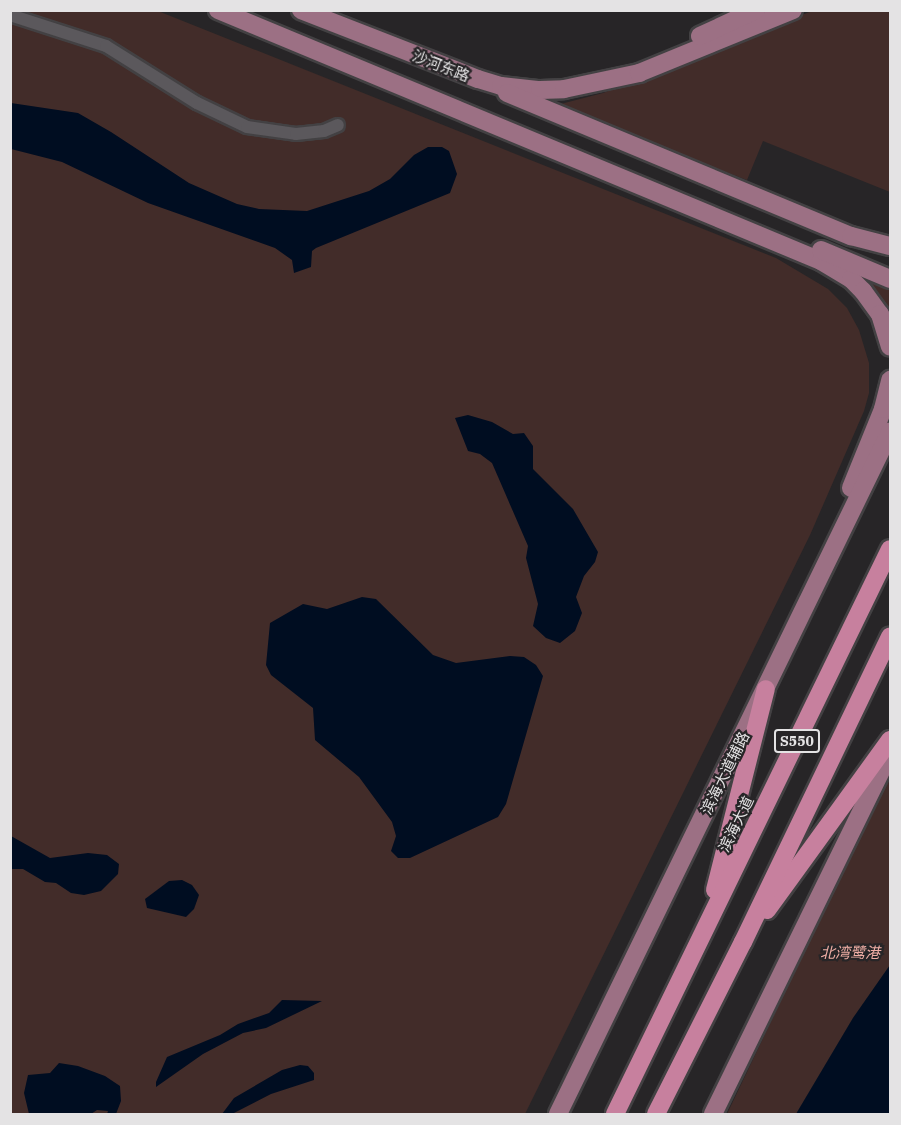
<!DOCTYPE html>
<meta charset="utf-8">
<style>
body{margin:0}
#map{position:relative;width:901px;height:1125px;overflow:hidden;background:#272527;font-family:"IBM Plex Serif","Noto Sans SC",serif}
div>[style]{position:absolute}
.green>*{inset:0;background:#422c29}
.water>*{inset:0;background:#000d21}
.roads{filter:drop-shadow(2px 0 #434143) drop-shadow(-2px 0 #434143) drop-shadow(0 2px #434143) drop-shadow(0 -2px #434143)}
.street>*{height:12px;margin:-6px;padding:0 6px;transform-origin:6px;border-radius:6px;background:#5b585c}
.primary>*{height:18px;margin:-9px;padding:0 9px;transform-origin:9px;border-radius:9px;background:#9c7084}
.highway>*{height:18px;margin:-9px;padding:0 9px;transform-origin:9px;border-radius:9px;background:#c7809e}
span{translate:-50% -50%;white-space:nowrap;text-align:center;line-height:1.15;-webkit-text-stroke:4.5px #272527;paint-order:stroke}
.shield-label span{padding:2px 4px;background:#272527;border:2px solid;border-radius:4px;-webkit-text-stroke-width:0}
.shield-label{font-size:14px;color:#e4e3e4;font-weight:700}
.street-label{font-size:15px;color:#e4e3e4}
.park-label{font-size:15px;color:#efaea5;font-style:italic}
.frame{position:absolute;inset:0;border:12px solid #e4e3e4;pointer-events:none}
</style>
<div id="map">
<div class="green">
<i style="clip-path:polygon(11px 11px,158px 11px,776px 258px,828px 289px,847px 308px,859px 330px,869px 363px,869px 393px,864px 411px,810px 535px,525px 1114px,11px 1114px)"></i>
<i style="clip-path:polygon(812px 11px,890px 11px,890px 192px,763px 141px,747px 180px,553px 106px,603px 93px)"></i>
<i style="clip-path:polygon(851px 265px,890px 282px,890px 316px,881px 300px)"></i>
<i style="clip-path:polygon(890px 772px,890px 965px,853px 1018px,796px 1114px,727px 1114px)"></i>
</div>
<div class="water">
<i style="clip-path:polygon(11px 103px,78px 113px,111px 132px,189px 183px,237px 204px,259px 209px,307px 211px,369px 191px,390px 179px,414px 155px,428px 147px,442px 147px,449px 151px,457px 174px,450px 193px,316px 248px,312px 251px,311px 267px,294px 273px,292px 260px,275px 248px,148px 203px,62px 162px,11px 149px)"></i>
<i style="clip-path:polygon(468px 415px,492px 422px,513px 434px,524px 433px,533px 446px,533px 469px,573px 509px,598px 552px,595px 562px,584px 576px,576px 597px,582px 613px,575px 631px,560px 643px,546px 638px,533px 626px,538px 604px,526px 558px,528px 546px,492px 463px,480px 454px,468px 451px,455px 418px)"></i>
<i style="clip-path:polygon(362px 597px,376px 599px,433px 655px,456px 663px,510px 656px,524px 657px,536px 665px,543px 676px,506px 804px,498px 817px,410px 858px,398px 858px,391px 851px,396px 836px,392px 822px,359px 777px,315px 740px,313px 708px,271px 675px,266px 665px,270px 623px,303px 604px,327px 609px)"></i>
<i style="clip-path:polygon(11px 836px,50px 858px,88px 853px,107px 855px,119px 864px,118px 874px,101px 891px,84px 895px,71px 893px,56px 883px,45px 882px,23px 869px,11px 869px)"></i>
<i style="clip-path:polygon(182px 880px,192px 885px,199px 895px,194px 909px,186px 917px,147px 908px,145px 899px,169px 881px)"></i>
<i style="clip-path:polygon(890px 965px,890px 1114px,796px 1114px,853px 1018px)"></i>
<i style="clip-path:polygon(282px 1000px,322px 1001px,266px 1028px,243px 1033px,203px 1054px,156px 1087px,156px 1082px,167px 1057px,220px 1035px,238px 1024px,269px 1013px)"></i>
<i style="clip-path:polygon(59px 1063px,78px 1066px,105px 1076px,120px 1086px,121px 1101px,116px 1114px,107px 1114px,108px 1111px,97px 1110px,91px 1114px,29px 1114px,24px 1093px,28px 1075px,50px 1073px)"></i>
<i style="clip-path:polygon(300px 1065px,308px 1066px,314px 1073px,314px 1080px,271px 1094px,232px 1114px,222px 1114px,234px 1098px,282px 1070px)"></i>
</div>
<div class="roads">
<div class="street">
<i style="left:10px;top:15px;width:101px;rotate:17.9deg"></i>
<i style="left:106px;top:46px;width:107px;rotate:32.1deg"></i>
<i style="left:197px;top:103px;width:55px;rotate:25.6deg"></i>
<i style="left:247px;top:127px;width:49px;rotate:8.1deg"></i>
<i style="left:296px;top:134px;width:28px;rotate:-6deg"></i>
<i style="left:324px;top:131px;width:15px;rotate:-23deg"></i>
</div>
<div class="primary">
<i style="left:218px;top:10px;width:653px;rotate:22.6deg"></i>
<i style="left:821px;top:261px;width:35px;rotate:31deg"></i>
<i style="left:851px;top:279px;width:17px;rotate:45deg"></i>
<i style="left:863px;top:291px;width:29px;rotate:54deg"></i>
<i style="left:880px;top:314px;width:34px;rotate:73deg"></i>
<i style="left:301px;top:10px;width:190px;rotate:21.3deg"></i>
<i style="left:478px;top:79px;width:24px;rotate:17deg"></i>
<i style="left:501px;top:86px;width:39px;rotate:6deg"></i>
<i style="left:540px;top:90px;width:24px;rotate:-2deg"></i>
<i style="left:564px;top:89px;width:77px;rotate:-12deg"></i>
<i style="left:639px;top:73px;width:166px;rotate:-22.2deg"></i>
<i style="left:700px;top:36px;width:62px;rotate:-24.9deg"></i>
<i style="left:507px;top:93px;width:373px;rotate:22.6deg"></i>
<i style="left:851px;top:236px;width:40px;rotate:14.4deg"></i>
<i style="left:821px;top:250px;width:75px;rotate:22.8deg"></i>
<i style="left:851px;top:488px;width:85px;rotate:-67.9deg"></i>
<i style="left:883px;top:409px;width:30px;rotate:-76deg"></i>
<i style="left:558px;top:1114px;width:759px;rotate:-64.04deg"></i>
<i style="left:713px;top:1114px;width:402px;rotate:-63.9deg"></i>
</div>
<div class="highway">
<i style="left:715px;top:890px;width:207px;rotate:-75.8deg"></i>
<i style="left:767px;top:910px;width:210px;rotate:-54.1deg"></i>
<i style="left:615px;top:1114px;width:628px;rotate:-64.05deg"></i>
<i style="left:656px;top:1114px;width:193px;rotate:-63.2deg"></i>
<i style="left:743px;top:942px;width:339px;rotate:-64.3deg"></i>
</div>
</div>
<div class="shield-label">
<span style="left:797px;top:741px">S550</span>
</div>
<div class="street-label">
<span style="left:441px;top:66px;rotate:21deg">沙河东路</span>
<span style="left:725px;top:773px;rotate:-64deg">滨海大道辅路</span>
<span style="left:736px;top:824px;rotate:-64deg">滨海大道</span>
</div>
<div class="park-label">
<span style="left:850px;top:953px">北湾鹭港</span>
</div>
<div class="frame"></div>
</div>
